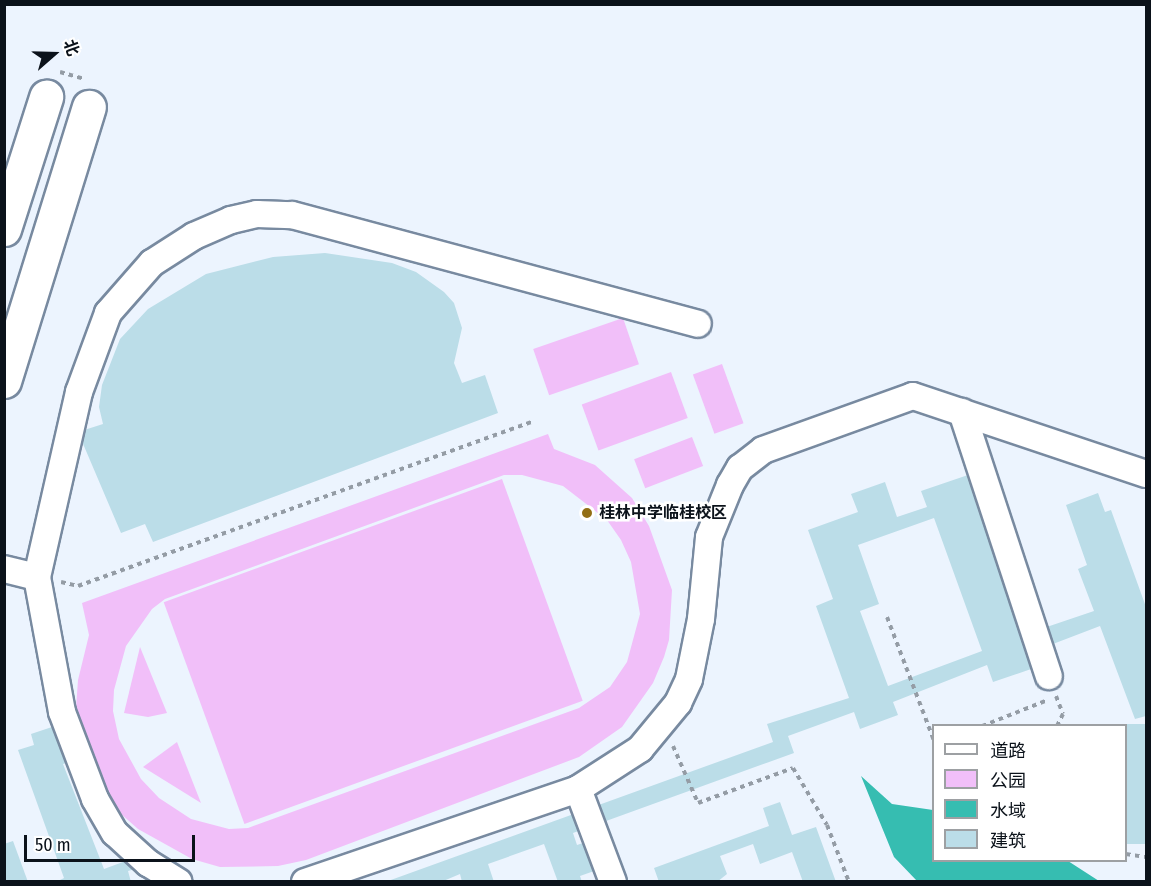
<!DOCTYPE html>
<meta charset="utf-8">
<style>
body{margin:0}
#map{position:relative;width:1151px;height:886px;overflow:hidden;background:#ecf4fe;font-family:"Fira Sans Condensed","Noto Sans SC",sans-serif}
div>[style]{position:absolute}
.green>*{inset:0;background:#f1bff9;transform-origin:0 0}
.water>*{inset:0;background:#36bdb1}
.building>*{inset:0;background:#bbdde8;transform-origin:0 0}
.path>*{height:4px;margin-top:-2px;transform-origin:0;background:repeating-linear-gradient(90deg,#949ca5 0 4.5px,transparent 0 9px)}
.roads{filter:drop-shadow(2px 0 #788aa0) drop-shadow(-2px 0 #788aa0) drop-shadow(0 2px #788aa0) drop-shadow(0 -2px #788aa0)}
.minor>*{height:26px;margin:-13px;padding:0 13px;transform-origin:13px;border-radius:13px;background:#fff}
.major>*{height:33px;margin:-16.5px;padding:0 16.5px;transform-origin:16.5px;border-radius:16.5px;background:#fff}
.dots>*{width:16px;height:16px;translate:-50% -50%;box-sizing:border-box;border:3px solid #fff;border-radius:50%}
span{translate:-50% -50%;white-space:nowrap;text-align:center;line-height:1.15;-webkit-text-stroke:5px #fff;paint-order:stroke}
.poi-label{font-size:16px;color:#0b121a;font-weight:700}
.left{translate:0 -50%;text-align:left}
.frame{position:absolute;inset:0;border:6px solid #0b121a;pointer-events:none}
.legend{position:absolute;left:932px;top:724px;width:195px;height:138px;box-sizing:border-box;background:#fff;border:2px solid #9da0a3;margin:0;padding:8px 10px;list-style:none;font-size:18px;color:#0b121a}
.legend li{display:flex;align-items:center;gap:12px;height:30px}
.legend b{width:30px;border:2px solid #9da0a3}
.north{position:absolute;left:24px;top:24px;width:60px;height:60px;-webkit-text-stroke:4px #fff;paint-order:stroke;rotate:70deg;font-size:16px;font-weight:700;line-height:24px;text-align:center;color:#0b121a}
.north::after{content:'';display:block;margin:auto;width:21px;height:27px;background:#0b121a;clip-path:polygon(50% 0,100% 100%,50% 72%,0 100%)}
.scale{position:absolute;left:24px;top:835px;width:171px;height:27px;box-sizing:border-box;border:3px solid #0b121a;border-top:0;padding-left:8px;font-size:18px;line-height:21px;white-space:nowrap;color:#0b121a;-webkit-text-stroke:4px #fff;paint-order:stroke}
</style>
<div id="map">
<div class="green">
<i style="left:623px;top:318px;width:49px;height:95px;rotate:71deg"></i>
<i style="left:722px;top:364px;width:63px;height:31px;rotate:70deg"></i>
<i style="left:671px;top:372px;width:49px;height:95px;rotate:70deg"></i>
<i style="clip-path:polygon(evenodd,548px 434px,554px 449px,595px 465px,632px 498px,649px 526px,672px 590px,669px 640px,664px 657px,653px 683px,622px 727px,579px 757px,306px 860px,278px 866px,220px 867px,192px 859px,138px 829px,120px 813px,103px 792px,76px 708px,78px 680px,89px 635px,82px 603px,548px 434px,504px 475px,522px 475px,563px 486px,607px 520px,621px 540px,631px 562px,640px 614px,627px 662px,610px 687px,579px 708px,248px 828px,229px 829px,191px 819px,159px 798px,141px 779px,119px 739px,113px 711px,114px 690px,126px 646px,152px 609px,165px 599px,504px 475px)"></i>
<i style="left:692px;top:437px;width:31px;height:62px;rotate:69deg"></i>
<i style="left:502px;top:479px;width:236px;height:360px;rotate:70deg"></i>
<i style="clip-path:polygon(140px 647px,167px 713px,148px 717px,124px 713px)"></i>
<i style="clip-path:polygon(177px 742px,201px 803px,143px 767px)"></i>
</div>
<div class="water">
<i style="clip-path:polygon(861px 776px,892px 804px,933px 810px,934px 860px,1068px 861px,1099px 881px,917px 881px,894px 857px)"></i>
</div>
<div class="building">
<i style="clip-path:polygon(325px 253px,392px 263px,416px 272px,444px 292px,454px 303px,462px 328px,454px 363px,462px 383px,485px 375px,498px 413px,153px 542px,145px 524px,121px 533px,78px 432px,103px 424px,99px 407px,102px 385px,120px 339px,148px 309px,206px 274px,273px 257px)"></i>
<i style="clip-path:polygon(evenodd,968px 475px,1026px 634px,1094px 611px,1078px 569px,1087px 565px,1066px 505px,1098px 493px,1105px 512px,1111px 510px,1146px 607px,1146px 716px,1135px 719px,1100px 626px,1032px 652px,1037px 667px,993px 682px,987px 665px,893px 702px,898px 715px,860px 729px,854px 712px,788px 736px,794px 753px,573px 833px,577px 845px,586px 842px,597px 870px,580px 876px,582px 882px,558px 882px,544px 844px,488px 864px,494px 882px,462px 882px,460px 874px,441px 882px,388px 881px,773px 742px,767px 724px,849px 698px,816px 606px,833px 599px,808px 530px,858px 512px,851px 494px,885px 482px,897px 517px,927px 507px,921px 491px,968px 475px,934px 518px,982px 651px,888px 686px,860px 611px,879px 604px,858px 545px,934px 518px)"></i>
<i style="left:1146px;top:724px;width:120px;height:20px;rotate:90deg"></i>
<i style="clip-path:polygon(52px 727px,60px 747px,65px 746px,71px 762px,63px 764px,104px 869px,131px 859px,135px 869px,128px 871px,131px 882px,56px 882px,64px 878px,18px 750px,34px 745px,31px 734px)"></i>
<i style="clip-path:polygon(780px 802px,792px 835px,816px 827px,836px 882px,803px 882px,792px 852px,760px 864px,753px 844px,720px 856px,727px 874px,717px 882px,659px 882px,654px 868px,769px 826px,763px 808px)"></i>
<i style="clip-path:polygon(13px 841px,28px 882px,4px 882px,4px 844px)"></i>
</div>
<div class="path">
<i style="left:60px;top:72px;width:26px;rotate:16deg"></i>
<i style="left:61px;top:582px;width:17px;rotate:13deg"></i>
<i style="left:78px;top:586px;width:484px;rotate:-19.9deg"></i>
<i style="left:887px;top:617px;width:133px;rotate:69.2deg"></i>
<i style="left:1056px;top:696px;width:19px;rotate:69deg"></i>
<i style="left:1063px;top:714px;width:13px;rotate:117deg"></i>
<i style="left:982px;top:726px;width:71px;rotate:-21.5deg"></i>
<i style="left:673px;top:746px;width:62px;rotate:66.3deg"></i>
<i style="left:698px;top:803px;width:101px;rotate:-20.2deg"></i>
<i style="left:793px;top:768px;width:66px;rotate:59.2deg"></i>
<i style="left:827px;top:825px;width:61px;rotate:68.9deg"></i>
<i style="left:1126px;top:854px;width:20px;rotate:9deg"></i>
</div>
<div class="roads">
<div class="minor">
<i style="left:962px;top:412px;width:278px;rotate:71.8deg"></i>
<i style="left:4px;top:569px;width:34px;rotate:14deg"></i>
<i style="left:37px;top:577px;width:190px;rotate:-77.2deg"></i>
<i style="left:79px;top:392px;width:84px;rotate:-69.8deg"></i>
<i style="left:108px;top:313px;width:67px;rotate:-48.7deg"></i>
<i style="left:152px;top:263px;width:50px;rotate:-32.7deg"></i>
<i style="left:194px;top:236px;width:40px;rotate:-23.4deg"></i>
<i style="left:231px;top:220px;width:27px;rotate:-13deg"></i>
<i style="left:257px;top:214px;width:35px;rotate:2deg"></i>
<i style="left:292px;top:215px;width:420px;rotate:15deg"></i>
<i style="left:37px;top:577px;width:137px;rotate:79.5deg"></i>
<i style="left:62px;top:712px;width:93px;rotate:69.2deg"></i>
<i style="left:95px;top:799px;width:39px;rotate:60deg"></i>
<i style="left:115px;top:833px;width:45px;rotate:42.3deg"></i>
<i style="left:148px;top:863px;width:36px;rotate:32deg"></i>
<i style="left:578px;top:789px;width:99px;rotate:69.4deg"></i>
<i style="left:305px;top:882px;width:288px;rotate:-18.8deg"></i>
<i style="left:578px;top:789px;width:74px;rotate:-32.8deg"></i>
<i style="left:640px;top:749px;width:60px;rotate:-50.4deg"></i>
<i style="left:678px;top:703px;width:26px;rotate:-65deg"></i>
<i style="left:689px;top:679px;width:61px;rotate:-78.7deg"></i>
<i style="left:701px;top:619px;width:82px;rotate:-84.4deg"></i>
<i style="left:709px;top:537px;width:56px;rotate:-68deg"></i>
<i style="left:730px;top:485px;width:20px;rotate:-60deg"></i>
<i style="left:740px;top:468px;width:29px;rotate:-38deg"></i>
<i style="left:763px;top:450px;width:159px;rotate:-19.8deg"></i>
<i style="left:913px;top:396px;width:246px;rotate:18.5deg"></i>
</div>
<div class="major">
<i style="left:4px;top:229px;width:139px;rotate:-72.3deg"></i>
<i style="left:4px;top:381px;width:287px;rotate:-72.8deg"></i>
</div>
</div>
<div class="dots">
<i style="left:587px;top:513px;background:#926e15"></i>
</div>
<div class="poi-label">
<span class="left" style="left:599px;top:513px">桂林中学临桂校区</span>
</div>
<div class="frame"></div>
<ul class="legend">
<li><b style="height:8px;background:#fff"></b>道路</li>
<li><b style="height:16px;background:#f1bff9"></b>公园</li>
<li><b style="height:16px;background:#36bdb1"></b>水域</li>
<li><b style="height:16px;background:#bbdde8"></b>建筑</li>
</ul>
<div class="north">北</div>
<div class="scale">50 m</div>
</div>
